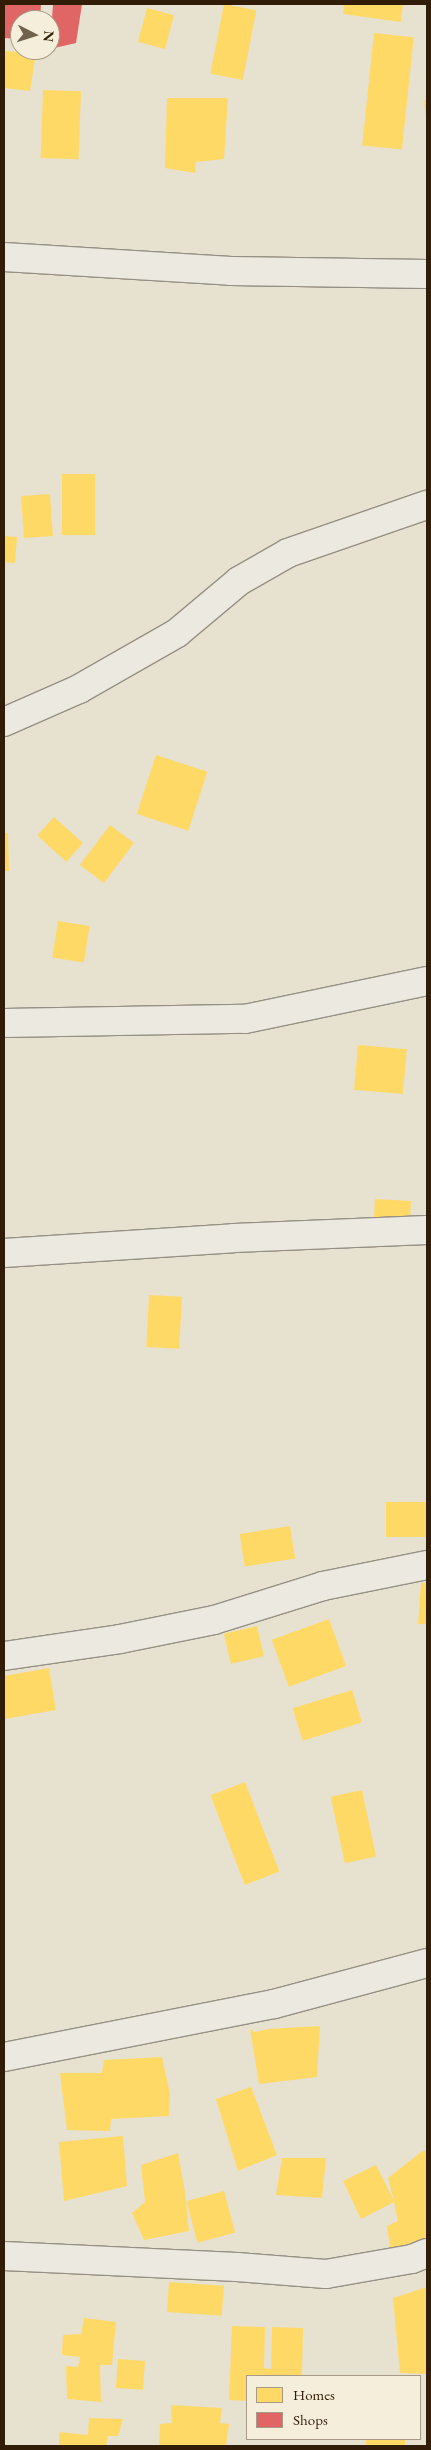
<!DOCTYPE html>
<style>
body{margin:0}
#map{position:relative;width:431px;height:2450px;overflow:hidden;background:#e7e1d0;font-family:"EB Garamond",serif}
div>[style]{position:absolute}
.homes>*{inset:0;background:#ffd966;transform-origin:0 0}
.shops>*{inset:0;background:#e06666}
.roads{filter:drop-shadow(1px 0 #969084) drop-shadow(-1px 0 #969084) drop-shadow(0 1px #969084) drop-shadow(0 -1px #969084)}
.street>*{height:28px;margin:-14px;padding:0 14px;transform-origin:14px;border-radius:14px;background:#ece9e0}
span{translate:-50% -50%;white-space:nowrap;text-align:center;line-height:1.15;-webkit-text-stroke:5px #f5eedb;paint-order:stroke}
.frame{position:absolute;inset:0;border:5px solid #311d07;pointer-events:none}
.legend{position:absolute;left:246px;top:2375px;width:175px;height:65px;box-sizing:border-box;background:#f5eedb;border:1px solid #a79a86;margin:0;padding:6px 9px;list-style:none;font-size:15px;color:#311d07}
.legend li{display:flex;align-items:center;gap:10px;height:25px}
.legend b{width:25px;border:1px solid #a79a86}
.north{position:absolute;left:10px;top:10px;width:50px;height:50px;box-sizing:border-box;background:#f5eedb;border:1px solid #a79a86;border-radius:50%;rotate:95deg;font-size:14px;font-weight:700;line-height:20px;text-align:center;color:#311d07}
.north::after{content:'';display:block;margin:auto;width:18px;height:22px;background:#71624d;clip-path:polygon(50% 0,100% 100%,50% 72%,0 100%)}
</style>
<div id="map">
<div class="homes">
<i style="left:224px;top:4px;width:33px;height:71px;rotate:11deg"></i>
<i style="clip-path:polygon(344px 4px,403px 4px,401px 22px,343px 14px)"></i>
<i style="left:147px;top:8px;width:28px;height:35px;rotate:15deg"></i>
<i style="left:374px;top:33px;width:40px;height:113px;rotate:6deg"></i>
<i style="clip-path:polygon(4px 51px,36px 53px,30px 91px,4px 88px)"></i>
<i style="left:43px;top:90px;width:38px;height:68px;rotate:2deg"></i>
<i style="clip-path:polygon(167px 98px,228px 98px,224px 159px,196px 162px,195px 173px,165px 168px)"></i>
<i style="clip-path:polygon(427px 100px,427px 118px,426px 118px,424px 101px)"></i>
<i style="left:62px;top:474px;width:33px;height:61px"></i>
<i style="left:50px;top:494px;width:42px;height:29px;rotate:86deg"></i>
<i style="clip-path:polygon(4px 536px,17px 537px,15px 563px,4px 562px)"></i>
<i style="left:156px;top:755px;width:54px;height:62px;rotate:18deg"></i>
<i style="left:54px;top:817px;width:39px;height:25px;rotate:42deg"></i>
<i style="left:110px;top:825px;width:30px;height:50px;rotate:37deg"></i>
<i style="clip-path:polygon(4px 833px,8px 833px,9px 871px,4px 871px)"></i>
<i style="left:58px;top:921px;width:32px;height:37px;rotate:9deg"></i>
<i style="left:358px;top:1045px;width:49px;height:45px;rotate:5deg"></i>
<i style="left:375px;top:1199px;width:36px;height:21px;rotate:3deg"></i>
<i style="left:149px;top:1295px;width:33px;height:52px;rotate:3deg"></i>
<i style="left:427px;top:1502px;width:35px;height:41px;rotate:90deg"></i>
<i style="left:290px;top:1526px;width:33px;height:51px;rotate:81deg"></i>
<i style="clip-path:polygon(421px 1583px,427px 1583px,427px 1624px,418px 1624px)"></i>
<i style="left:329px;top:1619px;width:50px;height:61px;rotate:70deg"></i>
<i style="left:257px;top:1626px;width:31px;height:34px;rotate:77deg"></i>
<i style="clip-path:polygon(49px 1668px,56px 1710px,4px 1719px,4px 1676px)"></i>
<i style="left:352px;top:1690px;width:34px;height:62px;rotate:73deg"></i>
<i style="left:245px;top:1782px;width:96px;height:37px;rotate:69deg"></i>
<i style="left:362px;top:1790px;width:68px;height:32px;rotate:78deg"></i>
<i style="clip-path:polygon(320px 2026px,317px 2077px,259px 2084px,250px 2029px,255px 2032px,268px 2029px)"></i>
<i style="clip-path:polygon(162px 2057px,170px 2094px,169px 2116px,111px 2119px,110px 2131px,67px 2130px,60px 2073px,102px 2073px,104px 2060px)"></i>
<i style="clip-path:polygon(251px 2087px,277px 2155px,238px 2171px,216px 2099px)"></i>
<i style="clip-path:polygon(123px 2136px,127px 2186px,64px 2201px,59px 2142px)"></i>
<i style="clip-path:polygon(427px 2150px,427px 2243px,391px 2254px,387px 2226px,398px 2221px,394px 2202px,361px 2219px,343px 2181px,376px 2165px,394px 2201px,388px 2178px,421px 2152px)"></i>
<i style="clip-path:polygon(178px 2153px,185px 2192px,189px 2231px,144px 2240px,132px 2213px,145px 2202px,141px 2165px)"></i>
<i style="clip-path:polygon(282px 2158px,326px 2158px,322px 2198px,276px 2195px)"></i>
<i style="left:224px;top:2191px;width:43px;height:39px;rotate:75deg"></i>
<i style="left:169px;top:2282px;width:55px;height:30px;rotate:4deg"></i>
<i style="clip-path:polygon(427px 2287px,427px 2374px,400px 2373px,393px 2298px)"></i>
<i style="clip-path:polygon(84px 2318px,116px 2322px,112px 2365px,100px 2365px,101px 2402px,67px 2399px,66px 2366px,78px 2367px,80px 2357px,62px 2355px,63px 2335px,81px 2334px)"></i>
<i style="clip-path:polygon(232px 2326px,265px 2327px,264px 2368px,271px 2369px,272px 2327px,303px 2328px,302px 2376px,247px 2376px,247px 2401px,229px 2400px)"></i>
<i style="left:118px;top:2359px;width:27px;height:29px;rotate:4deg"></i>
<i style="clip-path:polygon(171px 2405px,222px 2408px,220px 2423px,229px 2424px,226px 2446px,159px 2446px,160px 2424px,172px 2423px)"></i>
<i style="clip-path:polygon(89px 2418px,123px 2419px,118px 2436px,108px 2436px,106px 2446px,59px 2446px,59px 2432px,88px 2435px)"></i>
<i style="left:366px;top:2439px;width:39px;height:7px"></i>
</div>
<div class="shops">
<i style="clip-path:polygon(4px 4px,41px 4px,40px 20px,20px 20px,20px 39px,4px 38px)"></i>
<i style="clip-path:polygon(53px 4px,82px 4px,76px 43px,50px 49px)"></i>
</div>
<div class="roads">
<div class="street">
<i style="left:4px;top:257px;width:227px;rotate:3.5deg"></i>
<i style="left:231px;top:271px;width:196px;rotate:0.9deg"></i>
<i style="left:4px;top:722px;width:82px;rotate:-23.7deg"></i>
<i style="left:79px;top:689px;width:113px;rotate:-29.7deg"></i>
<i style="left:177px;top:633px;width:81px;rotate:-40deg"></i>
<i style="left:239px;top:581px;width:56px;rotate:-29.7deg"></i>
<i style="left:288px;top:553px;width:147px;rotate:-19.1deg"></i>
<i style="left:4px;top:1023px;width:241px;rotate:-1deg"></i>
<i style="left:245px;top:1019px;width:186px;rotate:-11.8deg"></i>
<i style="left:4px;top:1253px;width:230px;rotate:-3.7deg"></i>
<i style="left:234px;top:1238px;width:193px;rotate:-2.4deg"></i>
<i style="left:4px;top:1656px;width:117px;rotate:-8.3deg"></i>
<i style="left:120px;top:1639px;width:96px;rotate:-11.4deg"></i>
<i style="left:214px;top:1620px;width:114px;rotate:-17.3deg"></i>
<i style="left:323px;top:1586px;width:106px;rotate:-11.4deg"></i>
<i style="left:4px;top:2057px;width:275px;rotate:-11.1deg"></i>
<i style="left:274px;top:2004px;width:158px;rotate:-15deg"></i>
<i style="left:4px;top:2256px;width:233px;rotate:2.7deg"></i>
<i style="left:237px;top:2267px;width:89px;rotate:4.5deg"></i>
<i style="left:326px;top:2274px;width:87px;rotate:-9.9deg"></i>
<i style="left:412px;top:2259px;width:16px;rotate:-22deg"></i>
</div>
</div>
<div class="frame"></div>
<ul class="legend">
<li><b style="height:14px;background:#ffd966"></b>Homes</li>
<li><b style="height:14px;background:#e06666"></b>Shops</li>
</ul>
<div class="north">N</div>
</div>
